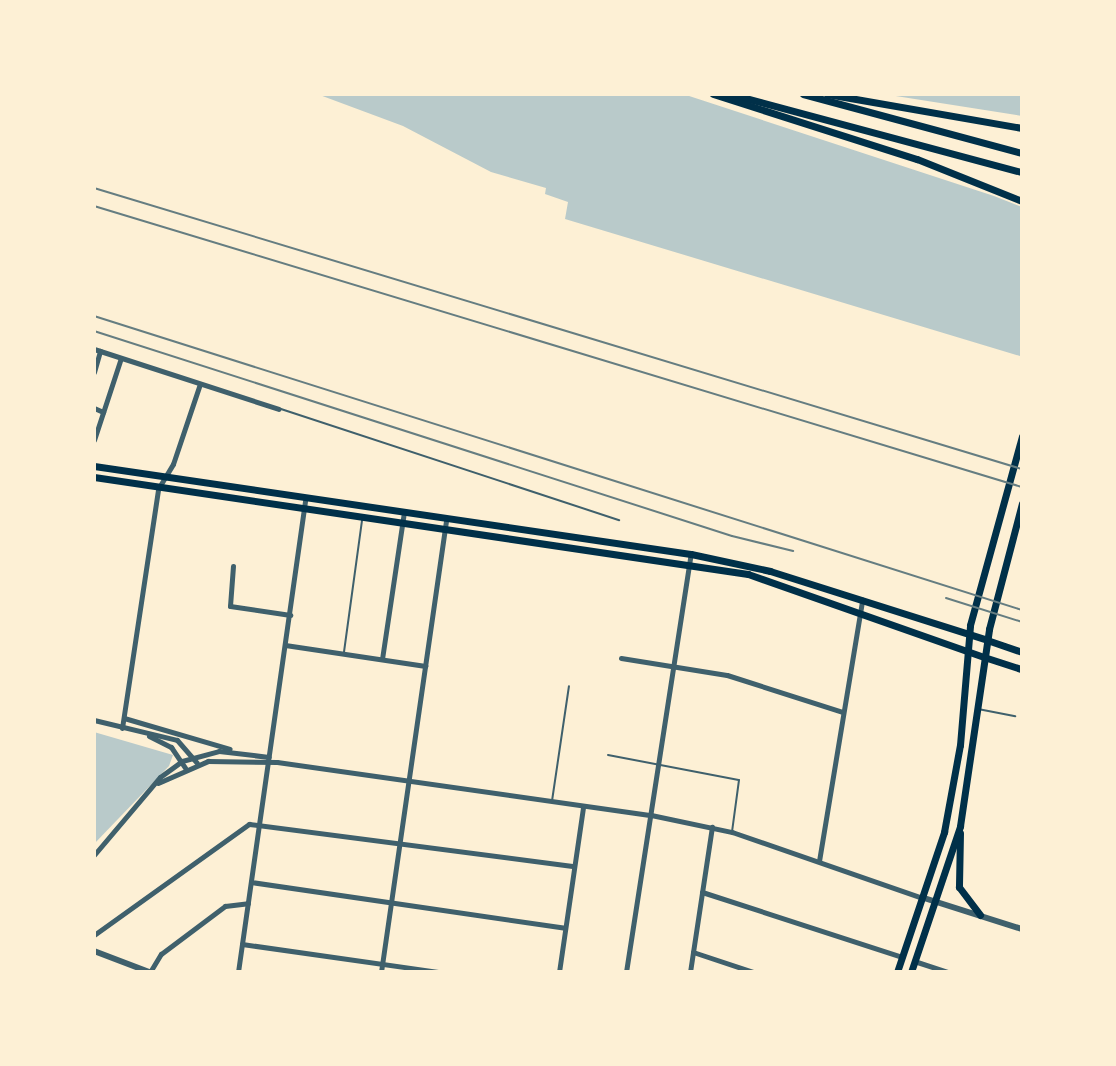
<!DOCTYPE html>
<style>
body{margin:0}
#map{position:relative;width:1116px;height:1066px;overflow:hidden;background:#fdf0d5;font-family:Rubik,sans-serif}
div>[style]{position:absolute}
.green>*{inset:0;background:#b9caca}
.service>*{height:2px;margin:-1px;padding:0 1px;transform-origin:1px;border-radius:1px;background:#3f606c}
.minor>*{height:5px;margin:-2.5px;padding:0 2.5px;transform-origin:2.5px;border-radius:2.5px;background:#3f606c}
.tertiary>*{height:6px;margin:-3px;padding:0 3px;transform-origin:3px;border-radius:3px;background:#3f606c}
.secondary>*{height:7px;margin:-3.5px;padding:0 3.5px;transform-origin:3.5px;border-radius:3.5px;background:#003049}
.primary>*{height:7px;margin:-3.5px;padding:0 3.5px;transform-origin:3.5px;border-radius:3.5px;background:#003049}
.rail>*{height:2px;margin:-1px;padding:0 1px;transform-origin:1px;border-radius:1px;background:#657d81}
span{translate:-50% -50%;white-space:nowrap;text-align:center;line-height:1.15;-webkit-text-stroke:7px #fdf0d5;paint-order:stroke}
.frame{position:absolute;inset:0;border:96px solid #fdf0d5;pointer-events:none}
</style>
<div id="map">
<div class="green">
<i style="clip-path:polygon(317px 94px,683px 94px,994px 196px,1022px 207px,1022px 351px,1020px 356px,565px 219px,568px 202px,545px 194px,546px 188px,491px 172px,403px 126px)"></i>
<i style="clip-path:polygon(883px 94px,1022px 94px,1022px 116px)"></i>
<i style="clip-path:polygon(94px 732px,173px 755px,169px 766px,94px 844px)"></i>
</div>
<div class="service">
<i style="left:281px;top:409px;width:356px;rotate:18.2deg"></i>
<i style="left:344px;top:652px;width:133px;rotate:-82.2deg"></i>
<i style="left:978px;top:709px;width:38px;rotate:11deg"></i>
<i style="left:608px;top:755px;width:133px;rotate:10.8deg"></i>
<i style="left:739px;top:780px;width:52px;rotate:97.7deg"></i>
<i style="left:552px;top:801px;width:116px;rotate:-81.6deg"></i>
</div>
<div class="minor">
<i style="left:94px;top:349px;width:194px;rotate:18deg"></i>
<i style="left:94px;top:372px;width:22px;rotate:-74deg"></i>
<i style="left:94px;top:408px;width:10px;rotate:24deg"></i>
<i style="left:94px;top:440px;width:86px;rotate:-71.8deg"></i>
<i style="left:233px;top:566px;width:40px;rotate:94.3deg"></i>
<i style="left:230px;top:606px;width:61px;rotate:8.5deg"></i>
<i style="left:285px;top:645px;width:142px;rotate:8.5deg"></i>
<i style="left:621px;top:658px;width:107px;rotate:9.1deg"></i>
<i style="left:727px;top:675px;width:121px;rotate:17.8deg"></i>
<i style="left:382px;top:659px;width:149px;rotate:-81.5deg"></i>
<i style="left:124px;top:718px;width:110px;rotate:16.3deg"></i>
<i style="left:94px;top:720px;width:85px;rotate:13.5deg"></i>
<i style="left:177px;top:740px;width:30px;rotate:49deg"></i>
<i style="left:122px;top:728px;width:242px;rotate:-81.4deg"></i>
<i style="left:158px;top:489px;width:29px;rotate:-59deg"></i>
<i style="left:173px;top:464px;width:84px;rotate:-71.4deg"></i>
<i style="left:149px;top:736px;width:25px;rotate:27deg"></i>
<i style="left:171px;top:747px;width:25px;rotate:56deg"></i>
<i style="left:158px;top:783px;width:55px;rotate:-23.7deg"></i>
<i style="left:208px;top:761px;width:69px;rotate:0.8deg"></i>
<i style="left:277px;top:762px;width:378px;rotate:8.1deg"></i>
<i style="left:651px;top:815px;width:83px;rotate:11.9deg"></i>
<i style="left:732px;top:832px;width:202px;rotate:19.1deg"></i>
<i style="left:94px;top:855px;width:102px;rotate:-49.8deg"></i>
<i style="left:160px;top:777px;width:27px;rotate:-36deg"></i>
<i style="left:182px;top:761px;width:38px;rotate:-15deg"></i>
<i style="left:219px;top:751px;width:50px;rotate:6.8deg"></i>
<i style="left:819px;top:861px;width:265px;rotate:-80.6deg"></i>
<i style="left:251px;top:882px;width:317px;rotate:8.3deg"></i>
<i style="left:702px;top:892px;width:210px;rotate:18deg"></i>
<i style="left:94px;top:935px;width:191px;rotate:-35.6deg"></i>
<i style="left:249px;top:824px;width:326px;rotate:7.4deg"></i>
<i style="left:242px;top:944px;width:198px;rotate:8.1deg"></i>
<i style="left:693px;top:952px;width:63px;rotate:18.4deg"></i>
<i style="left:914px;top:961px;width:35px;rotate:18deg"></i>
<i style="left:150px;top:972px;width:21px;rotate:-59deg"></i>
<i style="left:161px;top:954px;width:80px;rotate:-36.9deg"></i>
<i style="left:225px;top:906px;width:23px;rotate:-7deg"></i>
<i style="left:238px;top:972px;width:478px;rotate:-81.9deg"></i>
<i style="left:381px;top:972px;width:458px;rotate:-81.8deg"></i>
<i style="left:559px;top:972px;width:167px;rotate:-81.7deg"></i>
<i style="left:626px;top:972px;width:423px;rotate:-81.2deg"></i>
<i style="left:690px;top:972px;width:147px;rotate:-81.4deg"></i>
</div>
<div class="tertiary">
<i style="left:924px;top:898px;width:103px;rotate:17.6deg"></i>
<i style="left:94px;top:951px;width:59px;rotate:20.9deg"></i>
</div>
<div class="secondary">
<i style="left:730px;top:94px;width:302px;rotate:15deg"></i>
<i style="left:803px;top:94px;width:227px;rotate:15.1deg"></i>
<i style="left:987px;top:640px;width:37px;rotate:19deg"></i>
<i style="left:984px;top:657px;width:40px;rotate:18deg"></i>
</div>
<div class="primary">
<i style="left:713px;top:94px;width:214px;rotate:17.7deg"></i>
<i style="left:917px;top:159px;width:113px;rotate:21.8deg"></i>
<i style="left:827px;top:94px;width:198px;rotate:9.9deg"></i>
<i style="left:94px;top:466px;width:603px;rotate:8.39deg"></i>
<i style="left:691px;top:554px;width:81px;rotate:12.1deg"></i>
<i style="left:770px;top:571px;width:228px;rotate:17.6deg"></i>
<i style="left:94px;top:477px;width:661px;rotate:8.44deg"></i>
<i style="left:748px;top:574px;width:250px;rotate:19.4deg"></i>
<i style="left:960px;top:833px;width:54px;rotate:91.1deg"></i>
<i style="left:959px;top:887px;width:35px;rotate:53deg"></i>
<i style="left:897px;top:972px;width:148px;rotate:-71.4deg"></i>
<i style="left:944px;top:832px;width:88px;rotate:-79.6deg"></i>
<i style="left:960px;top:745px;width:120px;rotate:-85.2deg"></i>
<i style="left:970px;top:625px;width:196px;rotate:-74.6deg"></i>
<i style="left:911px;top:972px;width:154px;rotate:-71.4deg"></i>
<i style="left:960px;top:826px;width:199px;rotate:-81.6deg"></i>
<i style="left:989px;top:629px;width:130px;rotate:-75.3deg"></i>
</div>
<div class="rail">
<i style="left:94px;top:188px;width:970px;rotate:16.85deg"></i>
<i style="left:94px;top:206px;width:970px;rotate:16.85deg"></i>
<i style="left:94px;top:316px;width:973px;rotate:17.58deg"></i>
<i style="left:94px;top:331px;width:670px;rotate:17.81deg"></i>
<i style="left:732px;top:536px;width:63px;rotate:13.8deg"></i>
<i style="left:946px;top:598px;width:80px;rotate:17.5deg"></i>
</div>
<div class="frame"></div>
</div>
